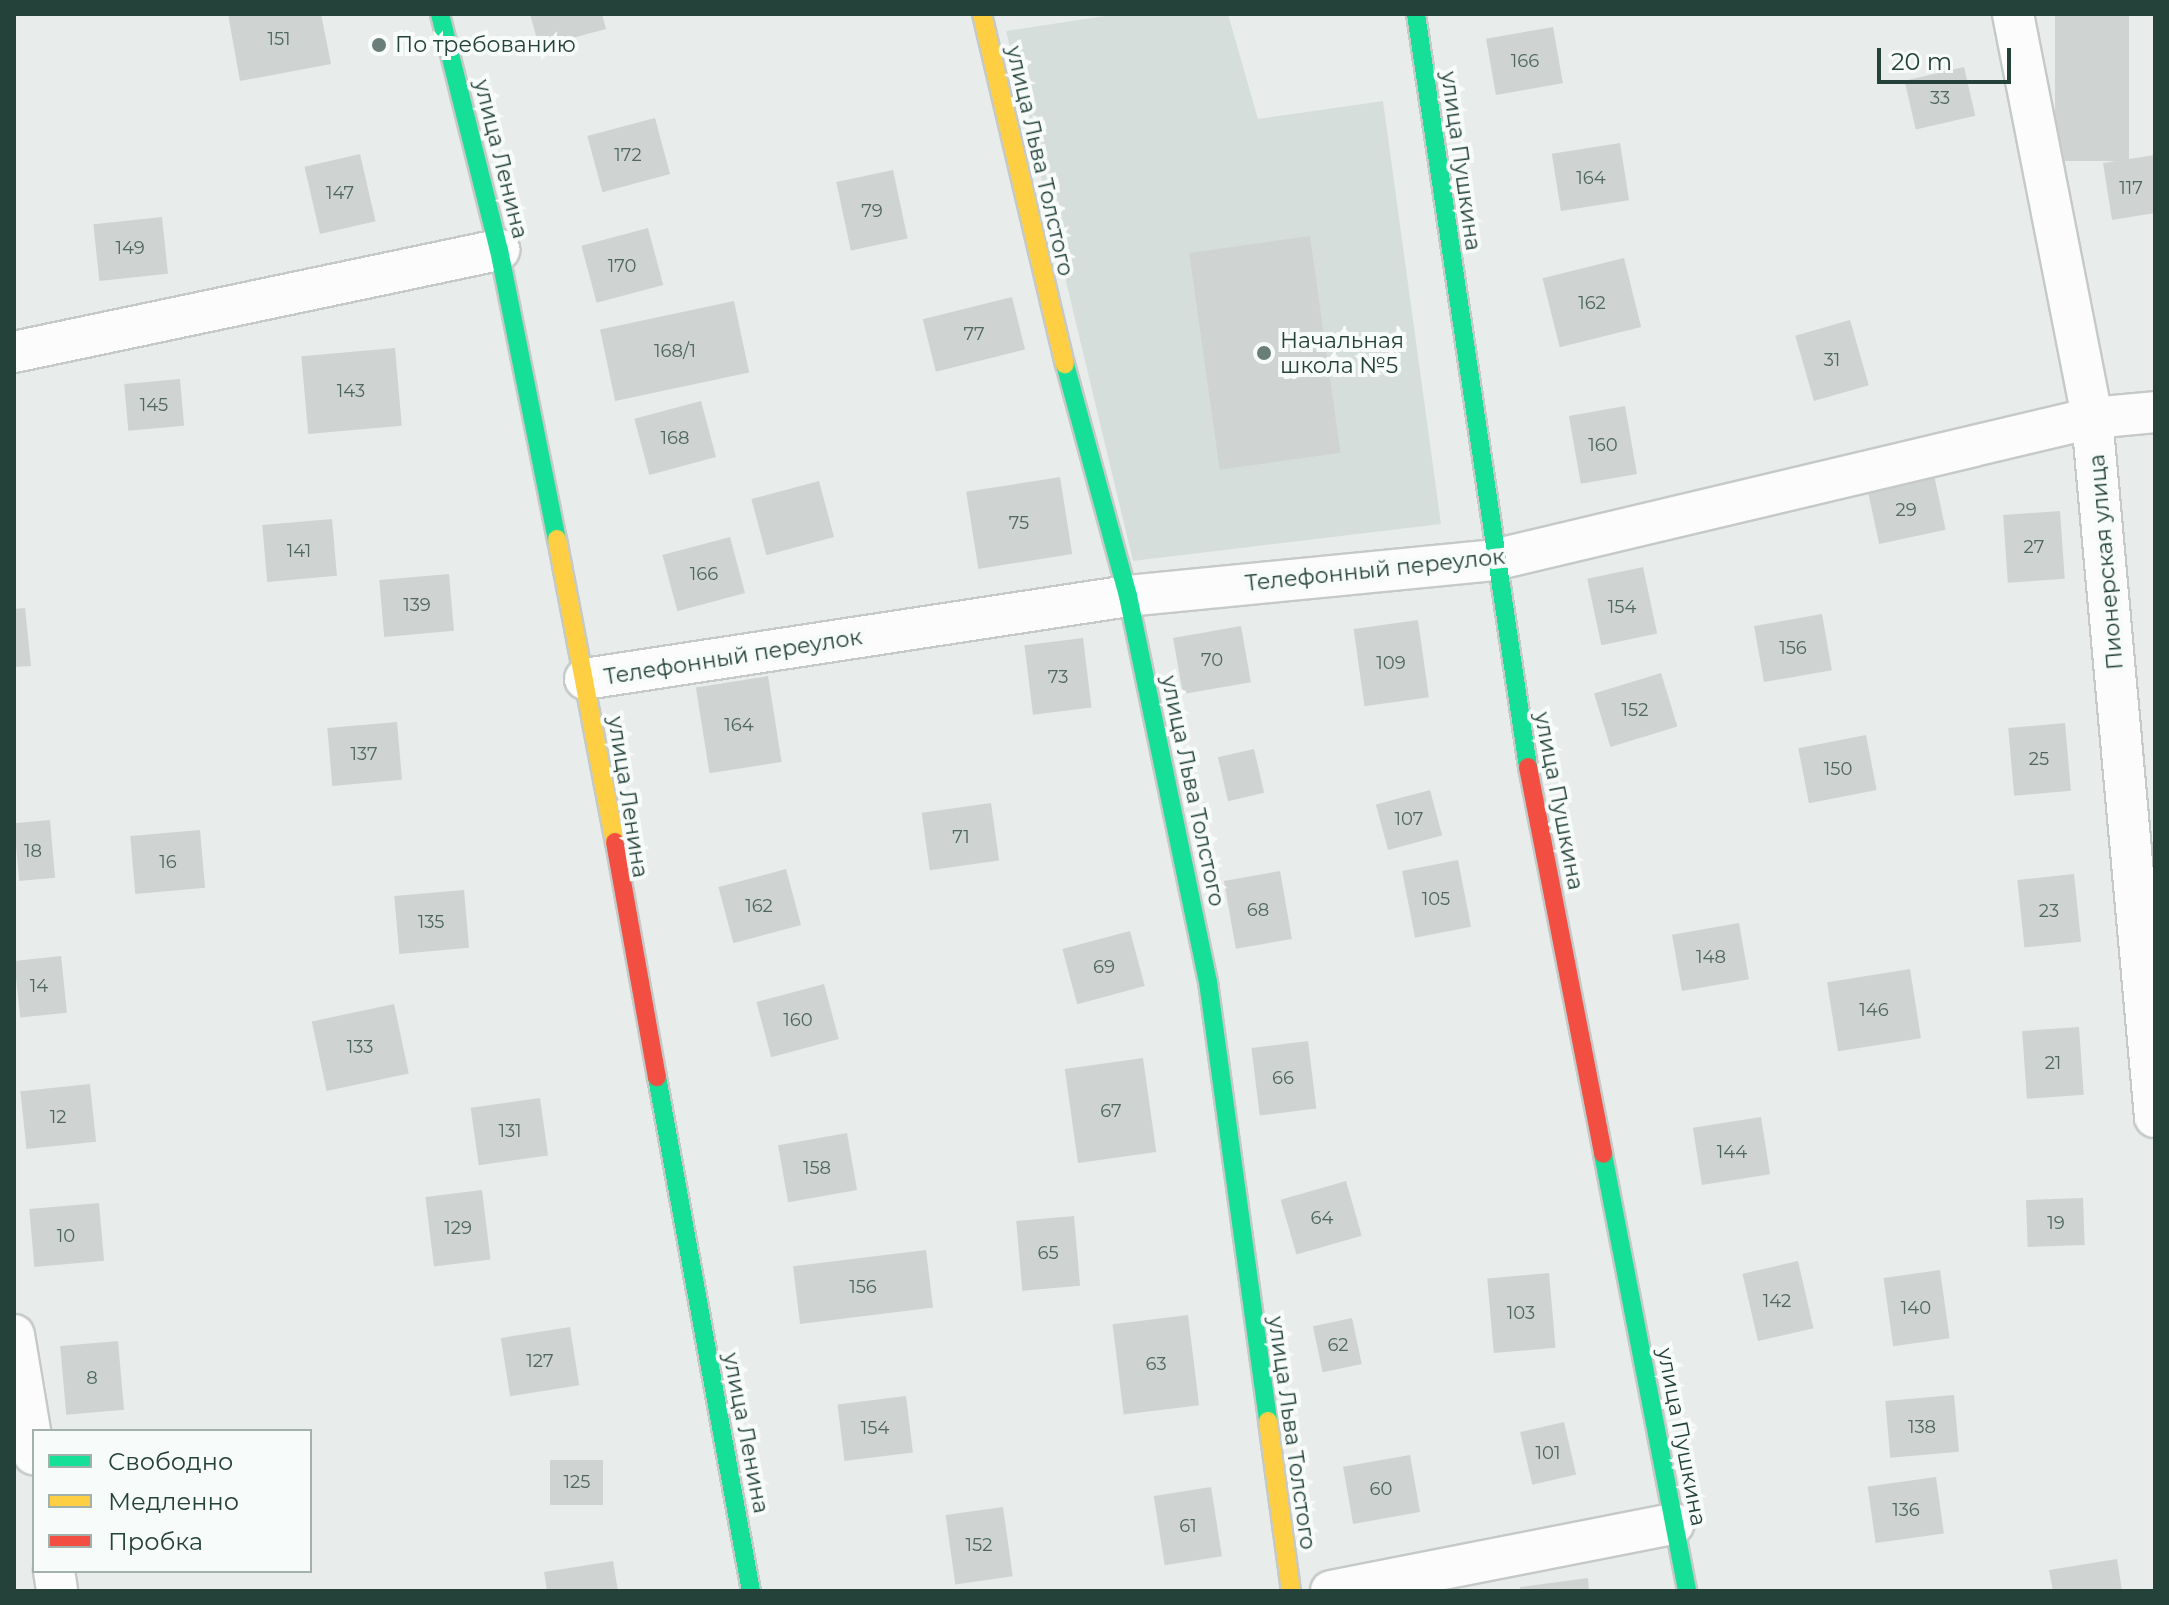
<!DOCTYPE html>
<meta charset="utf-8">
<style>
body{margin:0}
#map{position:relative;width:2169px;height:1605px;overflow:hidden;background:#e8edeb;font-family:Montserrat,sans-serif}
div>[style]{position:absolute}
.built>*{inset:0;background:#d6dedb}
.building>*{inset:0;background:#cfd4d2;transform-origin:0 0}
.roads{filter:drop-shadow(2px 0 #c5cac8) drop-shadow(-2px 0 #c5cac8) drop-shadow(0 2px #c5cac8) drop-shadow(0 -2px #c5cac8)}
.street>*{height:40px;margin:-20px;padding:0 20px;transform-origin:20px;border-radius:20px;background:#fcfcfc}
.fast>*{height:18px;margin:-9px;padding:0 9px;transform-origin:9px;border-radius:9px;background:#16e098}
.slow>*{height:18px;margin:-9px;padding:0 9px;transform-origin:9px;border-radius:9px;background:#ffcf43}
.jam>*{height:18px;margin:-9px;padding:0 9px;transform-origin:9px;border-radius:9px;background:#f24e42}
.dots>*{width:22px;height:22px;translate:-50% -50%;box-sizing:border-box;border:4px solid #f7fbf9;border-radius:50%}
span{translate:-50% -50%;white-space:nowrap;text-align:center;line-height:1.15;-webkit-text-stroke:8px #f7fbf9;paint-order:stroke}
.number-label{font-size:18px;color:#506761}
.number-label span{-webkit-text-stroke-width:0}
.poi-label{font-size:22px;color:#24423a}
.left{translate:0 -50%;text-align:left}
.street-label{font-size:22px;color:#24423a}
.frame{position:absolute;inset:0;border:16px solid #24423a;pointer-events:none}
.legend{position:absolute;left:32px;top:1429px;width:280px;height:144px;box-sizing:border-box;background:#f7fbf9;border:2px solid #a3b1ad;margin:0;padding:10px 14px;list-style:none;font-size:24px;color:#24423a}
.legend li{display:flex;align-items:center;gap:16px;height:40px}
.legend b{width:40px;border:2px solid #a3b1ad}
.scale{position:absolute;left:1877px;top:48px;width:134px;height:36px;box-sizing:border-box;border:4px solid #24423a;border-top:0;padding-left:10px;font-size:24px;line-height:28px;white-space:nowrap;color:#24423a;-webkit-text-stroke:6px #f7fbf9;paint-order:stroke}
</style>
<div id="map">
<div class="built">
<i style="clip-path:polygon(1118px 14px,1228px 14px,1258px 119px,1383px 101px,1441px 524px,1133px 561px,1006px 31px)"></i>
</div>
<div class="building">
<i style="clip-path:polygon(228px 14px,321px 14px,331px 64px,240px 81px)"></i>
<i style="clip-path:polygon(530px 14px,602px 14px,606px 29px,539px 47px)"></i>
<i style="left:2055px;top:14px;width:74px;height:147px"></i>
<i style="left:1553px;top:27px;width:57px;height:68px;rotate:80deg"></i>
<i style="left:1964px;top:67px;width:50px;height:61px;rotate:77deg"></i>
<i style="left:655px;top:118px;width:58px;height:70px;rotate:75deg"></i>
<i style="left:1620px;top:143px;width:58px;height:69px;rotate:81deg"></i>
<i style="left:360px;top:154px;width:69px;height:57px;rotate:77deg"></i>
<i style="clip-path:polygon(2155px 155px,2155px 213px,2112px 220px,2103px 163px)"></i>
<i style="left:893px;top:170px;width:70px;height:58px;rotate:78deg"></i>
<i style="left:162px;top:217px;width:57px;height:69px;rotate:84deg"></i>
<i style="left:648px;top:228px;width:59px;height:69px;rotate:75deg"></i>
<i style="left:1310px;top:236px;width:219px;height:122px;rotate:82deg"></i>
<i style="left:1624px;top:258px;width:71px;height:84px;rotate:76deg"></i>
<i style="left:1012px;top:297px;width:54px;height:92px;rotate:76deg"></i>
<i style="left:734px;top:301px;width:73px;height:137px;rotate:78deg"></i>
<i style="left:1850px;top:320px;width:68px;height:57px;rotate:74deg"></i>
<i style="left:395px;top:348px;width:78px;height:94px;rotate:85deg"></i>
<i style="left:180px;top:379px;width:47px;height:56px;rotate:85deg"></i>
<i style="left:701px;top:401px;width:58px;height:69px;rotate:75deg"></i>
<i style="left:1625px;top:406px;width:69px;height:57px;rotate:80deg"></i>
<i style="left:1934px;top:475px;width:56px;height:68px;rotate:78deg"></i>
<i style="left:1060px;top:477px;width:78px;height:95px;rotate:81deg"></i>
<i style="left:819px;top:481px;width:58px;height:70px;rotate:75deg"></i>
<i style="left:2060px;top:511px;width:68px;height:57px;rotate:86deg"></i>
<i style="left:332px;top:519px;width:57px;height:70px;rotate:85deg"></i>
<i style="left:730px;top:537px;width:58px;height:70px;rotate:75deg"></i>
<i style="left:1643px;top:567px;width:68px;height:57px;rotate:78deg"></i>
<i style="left:449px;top:574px;width:57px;height:70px;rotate:85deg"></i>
<i style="clip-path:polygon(25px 608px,31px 666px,14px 667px,14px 609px)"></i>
<i style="left:1822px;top:614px;width:57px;height:69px;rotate:80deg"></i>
<i style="left:1418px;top:620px;width:78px;height:65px;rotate:82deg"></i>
<i style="left:1241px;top:626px;width:57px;height:69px;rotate:80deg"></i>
<i style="left:1083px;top:638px;width:70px;height:59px;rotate:83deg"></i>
<i style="left:1661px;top:673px;width:56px;height:70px;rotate:73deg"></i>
<i style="left:768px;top:676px;width:87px;height:73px;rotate:81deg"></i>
<i style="left:397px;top:722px;width:58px;height:70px;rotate:85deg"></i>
<i style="left:2065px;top:723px;width:68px;height:57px;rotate:85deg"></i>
<i style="left:1866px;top:735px;width:56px;height:69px;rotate:79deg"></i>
<i style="left:1254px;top:749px;width:45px;height:37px;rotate:77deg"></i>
<i style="left:1430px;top:790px;width:47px;height:56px;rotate:75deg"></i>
<i style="left:991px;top:803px;width:58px;height:70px;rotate:82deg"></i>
<i style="left:50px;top:820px;width:58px;height:36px;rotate:85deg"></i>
<i style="left:200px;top:830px;width:58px;height:70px;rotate:85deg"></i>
<i style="left:1458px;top:860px;width:68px;height:57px;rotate:79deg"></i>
<i style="left:786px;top:869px;width:58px;height:70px;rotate:75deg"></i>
<i style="left:1280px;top:871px;width:69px;height:57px;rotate:80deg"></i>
<i style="left:2074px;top:874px;width:68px;height:57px;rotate:84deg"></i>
<i style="left:464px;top:890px;width:58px;height:70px;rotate:85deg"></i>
<i style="left:1739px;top:923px;width:57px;height:68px;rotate:80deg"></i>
<i style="left:1130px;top:931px;width:57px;height:70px;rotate:75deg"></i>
<i style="left:61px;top:956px;width:57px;height:47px;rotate:84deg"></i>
<i style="left:1910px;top:969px;width:70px;height:84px;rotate:81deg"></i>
<i style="left:824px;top:984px;width:57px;height:70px;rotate:75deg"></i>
<i style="left:394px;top:1004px;width:71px;height:84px;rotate:78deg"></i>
<i style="left:2079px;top:1027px;width:68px;height:57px;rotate:86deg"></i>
<i style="left:1308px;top:1041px;width:68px;height:57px;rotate:83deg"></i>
<i style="left:1143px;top:1058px;width:95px;height:79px;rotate:82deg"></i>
<i style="left:90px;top:1084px;width:58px;height:70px;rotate:84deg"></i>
<i style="left:540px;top:1098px;width:58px;height:70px;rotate:82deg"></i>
<i style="left:1761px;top:1117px;width:58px;height:69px;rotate:81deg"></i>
<i style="left:847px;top:1133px;width:58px;height:70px;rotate:80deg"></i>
<i style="left:1346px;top:1181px;width:57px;height:68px;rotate:74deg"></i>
<i style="left:482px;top:1190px;width:70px;height:57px;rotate:83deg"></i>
<i style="left:2083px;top:1198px;width:47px;height:57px;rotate:88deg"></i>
<i style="left:99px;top:1203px;width:58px;height:70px;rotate:85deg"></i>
<i style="left:1074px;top:1216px;width:70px;height:58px;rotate:85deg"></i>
<i style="left:926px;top:1250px;width:58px;height:134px;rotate:83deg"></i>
<i style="left:1798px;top:1261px;width:69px;height:57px;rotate:77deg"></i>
<i style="left:1940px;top:1270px;width:69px;height:57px;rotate:82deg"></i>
<i style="left:1549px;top:1273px;width:75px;height:62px;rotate:85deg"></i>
<i style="left:1188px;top:1315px;width:91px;height:76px;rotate:83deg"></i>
<i style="left:1352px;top:1318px;width:47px;height:40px;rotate:78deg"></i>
<i style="left:570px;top:1327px;width:59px;height:70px;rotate:81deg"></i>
<i style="left:118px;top:1341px;width:69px;height:58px;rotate:85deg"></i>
<i style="left:1954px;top:1395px;width:57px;height:69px;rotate:85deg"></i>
<i style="left:906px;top:1396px;width:57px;height:69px;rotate:83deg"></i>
<i style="left:1564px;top:1422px;width:54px;height:45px;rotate:77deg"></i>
<i style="left:1410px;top:1455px;width:58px;height:68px;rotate:80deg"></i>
<i style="left:550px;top:1460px;width:53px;height:45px"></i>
<i style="left:1936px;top:1477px;width:57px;height:69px;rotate:82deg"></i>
<i style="left:1211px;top:1487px;width:70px;height:58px;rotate:81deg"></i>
<i style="left:1003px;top:1507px;width:70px;height:58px;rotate:82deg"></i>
<i style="clip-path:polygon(2117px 1559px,2122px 1591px,2053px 1591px,2049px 1570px)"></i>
<i style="clip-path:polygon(613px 1561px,618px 1591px,547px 1591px,544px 1572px)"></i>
<i style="clip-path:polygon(1588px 1578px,1589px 1591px,1520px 1591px,1520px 1587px)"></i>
</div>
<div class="roads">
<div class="street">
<i style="left:2013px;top:14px;width:412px;rotate:78.9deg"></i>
<i style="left:2092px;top:418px;width:702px;rotate:84.85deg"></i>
<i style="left:14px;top:352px;width:496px;rotate:-11.9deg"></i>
<i style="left:585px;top:679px;width:549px;rotate:-8.69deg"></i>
<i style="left:1128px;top:596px;width:368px;rotate:-5.6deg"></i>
<i style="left:1494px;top:560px;width:615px;rotate:-13.36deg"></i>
<i style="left:2092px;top:418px;width:63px;rotate:-5.4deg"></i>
<i style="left:14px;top:1335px;width:121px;rotate:80.5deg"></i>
<i style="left:54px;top:1571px;width:20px;rotate:81deg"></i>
<i style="left:1331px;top:1591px;width:349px;rotate:-11.1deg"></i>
</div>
<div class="fast">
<i style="left:440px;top:14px;width:243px;rotate:76deg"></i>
<i style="left:499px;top:250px;width:295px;rotate:78.7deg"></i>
<i style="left:1416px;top:14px;width:761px;rotate:81.54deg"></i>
<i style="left:1065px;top:364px;width:240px;rotate:74.8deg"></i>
<i style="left:1128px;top:596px;width:394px;rotate:78.3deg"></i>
<i style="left:1208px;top:982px;width:443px;rotate:82.2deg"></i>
<i style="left:657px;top:1077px;width:523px;rotate:79.64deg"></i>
<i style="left:1603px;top:1154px;width:445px;rotate:79.1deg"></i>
</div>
<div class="slow">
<i style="left:982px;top:14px;width:360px;rotate:76.7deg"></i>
<i style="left:557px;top:539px;width:309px;rotate:79.2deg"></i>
<i style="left:1268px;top:1421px;width:172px;rotate:82.3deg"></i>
</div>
<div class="jam">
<i style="left:1528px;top:767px;width:394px;rotate:79deg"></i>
<i style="left:615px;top:842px;width:239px;rotate:79.9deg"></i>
</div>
</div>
<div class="dots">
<i style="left:379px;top:45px;background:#697e78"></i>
<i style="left:1264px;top:353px;background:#697e78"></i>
</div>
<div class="number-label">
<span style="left:279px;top:39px">151</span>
<span style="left:1525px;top:61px">166</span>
<span style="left:1940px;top:98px">33</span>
<span style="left:628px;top:155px">172</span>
<span style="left:1591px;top:178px">164</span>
<span style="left:2131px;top:188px">117</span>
<span style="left:340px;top:193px">147</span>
<span style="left:872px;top:211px">79</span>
<span style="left:130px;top:248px">149</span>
<span style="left:622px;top:266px">170</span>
<span style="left:1592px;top:303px">162</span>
<span style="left:974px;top:334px">77</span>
<span style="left:675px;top:351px">168/1</span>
<span style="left:1832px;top:360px">31</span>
<span style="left:351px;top:391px">143</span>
<span style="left:154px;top:405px">145</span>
<span style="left:675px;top:438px">168</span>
<span style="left:1603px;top:445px">160</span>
<span style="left:1906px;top:510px">29</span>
<span style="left:1019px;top:523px">75</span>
<span style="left:2034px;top:547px">27</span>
<span style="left:299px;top:551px">141</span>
<span style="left:704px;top:574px">166</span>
<span style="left:417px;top:605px">139</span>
<span style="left:1622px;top:607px">154</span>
<span style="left:1793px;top:648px">156</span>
<span style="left:1212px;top:660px">70</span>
<span style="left:1391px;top:663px">109</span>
<span style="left:1058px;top:677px">73</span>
<span style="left:1635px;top:710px">152</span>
<span style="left:739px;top:725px">164</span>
<span style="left:364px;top:754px">137</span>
<span style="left:2039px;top:759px">25</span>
<span style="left:1838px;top:769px">150</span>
<span style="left:1409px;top:819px">107</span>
<span style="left:961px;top:837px">71</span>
<span style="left:33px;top:851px">18</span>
<span style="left:168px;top:862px">16</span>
<span style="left:1436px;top:899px">105</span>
<span style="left:759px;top:906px">162</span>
<span style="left:1258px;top:910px">68</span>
<span style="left:2049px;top:911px">23</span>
<span style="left:431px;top:922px">135</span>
<span style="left:1711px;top:957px">148</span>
<span style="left:1104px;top:967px">69</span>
<span style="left:39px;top:986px">14</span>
<span style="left:1874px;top:1010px">146</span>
<span style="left:798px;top:1020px">160</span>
<span style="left:360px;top:1047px">133</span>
<span style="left:2053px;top:1063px">21</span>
<span style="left:1283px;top:1078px">66</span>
<span style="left:1111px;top:1111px">67</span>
<span style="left:58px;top:1117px">12</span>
<span style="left:510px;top:1131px">131</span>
<span style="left:1732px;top:1152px">144</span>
<span style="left:817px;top:1168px">158</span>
<span style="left:1322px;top:1218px">64</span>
<span style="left:2056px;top:1223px">19</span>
<span style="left:458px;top:1228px">129</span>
<span style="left:66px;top:1236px">10</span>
<span style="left:1048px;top:1253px">65</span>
<span style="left:863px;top:1287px">156</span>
<span style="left:1777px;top:1301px">142</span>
<span style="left:1916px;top:1308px">140</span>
<span style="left:1521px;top:1313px">103</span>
<span style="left:1338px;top:1345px">62</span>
<span style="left:540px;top:1361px">127</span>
<span style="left:1156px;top:1364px">63</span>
<span style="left:92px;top:1378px">8</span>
<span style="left:1922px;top:1427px">138</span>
<span style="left:875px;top:1428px">154</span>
<span style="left:1548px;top:1453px">101</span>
<span style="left:577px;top:1482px">125</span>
<span style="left:1381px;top:1489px">60</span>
<span style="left:1906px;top:1510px">136</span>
<span style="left:1188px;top:1526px">61</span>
<span style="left:979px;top:1545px">152</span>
</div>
<div class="poi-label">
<span class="left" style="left:395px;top:45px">По требованию</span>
<span class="left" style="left:1280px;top:353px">Начальная<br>школа №5</span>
</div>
<div class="street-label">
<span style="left:501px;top:159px;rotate:76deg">улица Ленина</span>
<span style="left:1040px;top:161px;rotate:77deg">улица Льва Толстого</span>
<span style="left:1461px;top:161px;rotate:82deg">улица Пушкина</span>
<span style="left:2106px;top:562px;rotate:-95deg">Пионерская улица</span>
<span style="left:1375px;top:570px;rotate:-6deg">Телефонный переулок</span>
<span style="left:733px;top:657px;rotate:-9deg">Телефонный переулок</span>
<span style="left:1193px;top:791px;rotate:78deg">улица Льва Толстого</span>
<span style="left:628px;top:797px;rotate:81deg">улица Ленина</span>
<span style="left:1559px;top:801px;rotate:79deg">улица Пушкина</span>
<span style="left:746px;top:1433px;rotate:79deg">улица Ленина</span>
<span style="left:1292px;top:1433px;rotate:82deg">улица Льва Толстого</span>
<span style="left:1682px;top:1437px;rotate:79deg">улица Пушкина</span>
</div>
<div class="frame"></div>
<ul class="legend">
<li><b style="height:10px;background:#16e098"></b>Свободно</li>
<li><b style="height:10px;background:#ffcf43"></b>Медленно</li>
<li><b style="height:10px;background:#f24e42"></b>Пробка</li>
</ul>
<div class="scale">20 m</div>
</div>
